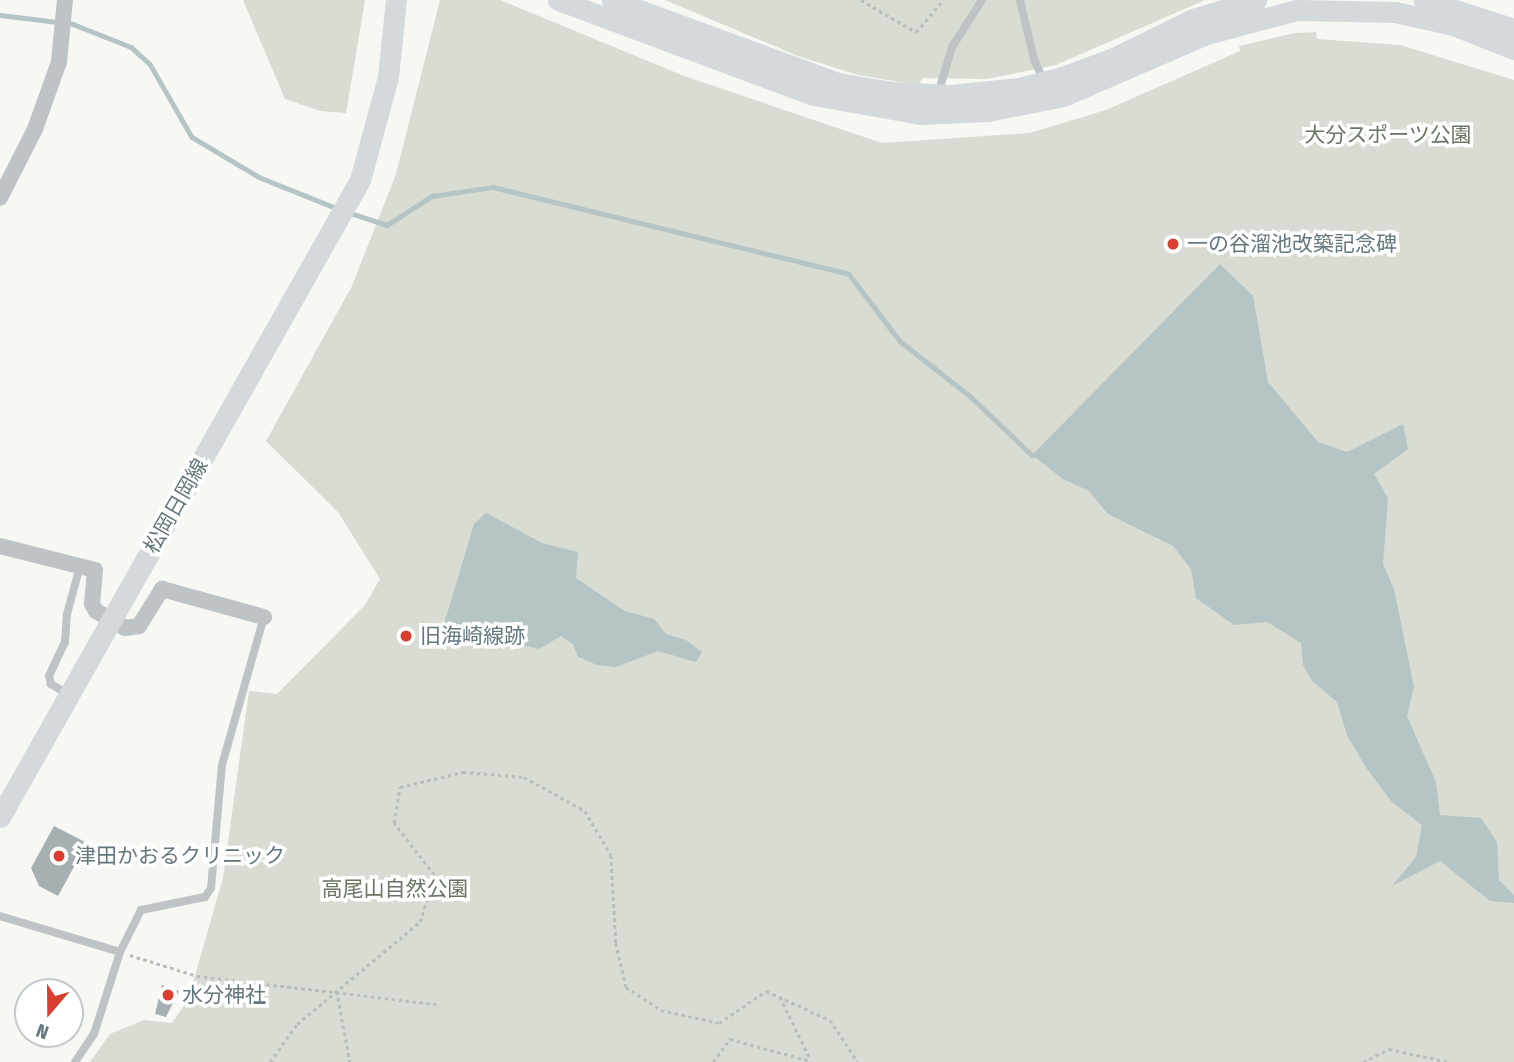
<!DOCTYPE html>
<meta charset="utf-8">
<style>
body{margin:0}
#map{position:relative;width:1514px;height:1062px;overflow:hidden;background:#f7f7f4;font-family:"Fira Sans Condensed","Noto Sans JP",sans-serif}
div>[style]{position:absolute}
.green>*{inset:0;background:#d8dcd3}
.water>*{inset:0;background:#b5c4c5}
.stream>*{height:4.5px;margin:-2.25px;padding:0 2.25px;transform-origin:2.25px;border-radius:2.25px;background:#b5c4c5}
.building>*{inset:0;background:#a6b0b3}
.path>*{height:2.5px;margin-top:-1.25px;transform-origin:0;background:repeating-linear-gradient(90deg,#b9bdbe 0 3.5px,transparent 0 7px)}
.lane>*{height:8px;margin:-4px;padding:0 4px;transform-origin:4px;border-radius:4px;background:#bec4c6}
.street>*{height:16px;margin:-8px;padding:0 8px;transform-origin:8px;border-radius:8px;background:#bec4c6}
.secondary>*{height:21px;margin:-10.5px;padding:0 10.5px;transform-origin:10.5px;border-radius:10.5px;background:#d4d9db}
.dots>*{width:19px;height:19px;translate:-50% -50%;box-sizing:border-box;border:4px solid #fff;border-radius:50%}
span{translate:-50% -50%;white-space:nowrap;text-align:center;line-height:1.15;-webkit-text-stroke:7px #fff;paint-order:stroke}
.park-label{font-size:21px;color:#697662}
.poi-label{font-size:21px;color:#64777e}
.left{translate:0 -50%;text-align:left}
.street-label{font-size:21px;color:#64777e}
.north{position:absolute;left:14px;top:978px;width:70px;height:70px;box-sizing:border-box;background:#fff;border:2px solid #c1c9cb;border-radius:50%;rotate:200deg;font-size:19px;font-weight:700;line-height:28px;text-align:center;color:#64777e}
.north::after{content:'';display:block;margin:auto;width:24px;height:32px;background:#da3e31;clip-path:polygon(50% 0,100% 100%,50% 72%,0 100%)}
</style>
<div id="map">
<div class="green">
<i style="clip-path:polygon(243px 0,365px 0,346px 113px,320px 111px,285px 99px)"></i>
<i style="clip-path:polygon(440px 0,500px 0,684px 76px,882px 143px,1030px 133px,1106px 110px,1240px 51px,1239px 46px,1295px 33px,1316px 32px,1317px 39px,1400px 45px,1514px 80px,1514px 1062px,90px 1062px,110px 1034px,144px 1020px,172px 1023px,188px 1000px,223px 878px,249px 691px,277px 694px,365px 605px,380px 579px,338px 512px,266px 441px,352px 286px,396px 174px)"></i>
<i style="clip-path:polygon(665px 0,1205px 0,1056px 65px,987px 79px,923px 78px,918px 85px,858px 75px,798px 56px)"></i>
</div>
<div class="water">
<i style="clip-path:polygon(1220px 264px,1253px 296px,1268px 382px,1318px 442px,1347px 452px,1403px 424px,1408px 449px,1374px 474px,1388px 498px,1383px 564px,1394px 589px,1414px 687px,1407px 716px,1436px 782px,1440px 815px,1481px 818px,1497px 842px,1499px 880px,1514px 895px,1514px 903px,1490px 901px,1440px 861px,1392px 886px,1416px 857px,1422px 825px,1392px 802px,1367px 769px,1347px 735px,1337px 702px,1312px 681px,1303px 665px,1301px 643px,1267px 622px,1234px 625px,1196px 598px,1191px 569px,1173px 546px,1108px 514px,1089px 491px,1063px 479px,1032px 455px)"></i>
<i style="clip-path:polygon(486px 513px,542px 543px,578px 552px,576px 578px,625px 611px,654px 619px,666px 634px,686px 640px,702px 652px,696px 662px,658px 651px,616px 667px,597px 665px,578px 657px,573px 644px,561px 636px,539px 649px,501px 640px,490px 648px,484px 643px,475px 646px,448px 640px,442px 631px,474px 524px)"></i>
</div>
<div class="stream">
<i style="left:0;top:15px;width:74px;rotate:7deg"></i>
<i style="left:73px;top:24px;width:62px;rotate:21.6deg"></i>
<i style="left:131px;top:47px;width:25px;rotate:42deg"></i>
<i style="left:150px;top:64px;width:84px;rotate:60.1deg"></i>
<i style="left:192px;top:137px;width:78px;rotate:30.8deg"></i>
<i style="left:259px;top:177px;width:83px;rotate:21.9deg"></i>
<i style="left:347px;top:212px;width:42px;rotate:18deg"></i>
<i style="left:387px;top:225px;width:54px;rotate:-32.8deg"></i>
<i style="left:432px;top:196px;width:62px;rotate:-8.4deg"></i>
<i style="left:493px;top:187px;width:366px;rotate:13.7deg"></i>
<i style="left:849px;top:274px;width:84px;rotate:52.7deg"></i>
<i style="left:900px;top:341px;width:89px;rotate:38.2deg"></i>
<i style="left:970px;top:396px;width:86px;rotate:43.6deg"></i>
</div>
<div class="building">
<i style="clip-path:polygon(54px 826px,87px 843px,58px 896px,39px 886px,31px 868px)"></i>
<i style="clip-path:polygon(162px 985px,179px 991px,166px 1017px,155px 1014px)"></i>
</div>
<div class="path">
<i style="left:861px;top:0;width:64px;rotate:30.2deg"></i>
<i style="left:916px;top:32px;width:42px;rotate:-49.8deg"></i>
<i style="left:130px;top:955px;width:70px;rotate:17.4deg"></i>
<i style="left:197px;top:976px;width:241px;rotate:6.7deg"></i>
<i style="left:337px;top:991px;width:72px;rotate:79.6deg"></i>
<i style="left:780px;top:997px;width:70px;rotate:63.8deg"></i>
<i style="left:270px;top:1062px;width:47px;rotate:-54.6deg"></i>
<i style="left:297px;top:1024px;width:160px;rotate:-39.7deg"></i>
<i style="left:420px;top:922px;width:49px;rotate:-73.4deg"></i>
<i style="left:434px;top:875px;width:66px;rotate:-127.6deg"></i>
<i style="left:394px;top:823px;width:36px;rotate:-81deg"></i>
<i style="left:400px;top:787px;width:65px;rotate:-13.4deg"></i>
<i style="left:463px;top:772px;width:61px;rotate:4.7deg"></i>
<i style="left:524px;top:777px;width:70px;rotate:29.1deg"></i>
<i style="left:585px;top:811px;width:51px;rotate:59.4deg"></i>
<i style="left:611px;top:855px;width:88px;rotate:86.7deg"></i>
<i style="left:616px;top:943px;width:45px;rotate:77.2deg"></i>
<i style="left:626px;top:987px;width:42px;rotate:33.3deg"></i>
<i style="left:661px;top:1010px;width:59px;rotate:12.6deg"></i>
<i style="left:719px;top:1023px;width:57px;rotate:-34.2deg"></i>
<i style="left:766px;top:991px;width:70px;rotate:24.4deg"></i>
<i style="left:830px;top:1020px;width:50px;rotate:56.3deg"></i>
<i style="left:713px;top:1062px;width:29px;rotate:-54deg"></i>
<i style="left:730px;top:1039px;width:84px;rotate:15.2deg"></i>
<i style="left:1363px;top:1062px;width:29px;rotate:-27deg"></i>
<i style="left:1389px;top:1049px;width:61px;rotate:12.2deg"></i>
</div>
<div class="lane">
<i style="left:1020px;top:0;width:61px;rotate:76.7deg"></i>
<i style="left:1034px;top:59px;width:24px;rotate:66deg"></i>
<i style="left:938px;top:94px;width:49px;rotate:-73.4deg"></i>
<i style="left:952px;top:47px;width:56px;rotate:-57.4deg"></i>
<i style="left:68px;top:694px;width:20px;rotate:-150deg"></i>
<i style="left:51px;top:684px;width:8px;rotate:-104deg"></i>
<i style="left:49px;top:676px;width:38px;rotate:-65deg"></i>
<i style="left:65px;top:642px;width:28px;rotate:-86deg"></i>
<i style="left:67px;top:614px;width:50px;rotate:-74.8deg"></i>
<i style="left:0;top:916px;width:125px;rotate:16.7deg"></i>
<i style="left:120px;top:952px;width:47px;rotate:-63.4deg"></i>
<i style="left:141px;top:910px;width:65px;rotate:-11.5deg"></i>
<i style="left:205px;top:897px;width:11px;rotate:-56deg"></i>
<i style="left:211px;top:888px;width:123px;rotate:-84.9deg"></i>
<i style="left:222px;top:765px;width:154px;rotate:-74.2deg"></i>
<i style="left:75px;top:1062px;width:34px;rotate:-56deg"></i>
<i style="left:94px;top:1034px;width:86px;rotate:-72.4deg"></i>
</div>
<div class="street">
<i style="left:0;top:198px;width:77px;rotate:-63.1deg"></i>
<i style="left:35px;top:129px;width:71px;rotate:-70.3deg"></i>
<i style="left:59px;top:62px;width:62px;rotate:-84.5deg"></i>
<i style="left:0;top:546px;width:98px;rotate:14.2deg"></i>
<i style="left:95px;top:570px;width:34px;rotate:95deg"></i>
<i style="left:92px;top:604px;width:8px;rotate:60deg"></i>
<i style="left:96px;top:611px;width:34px;rotate:30deg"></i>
<i style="left:125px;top:628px;width:14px;rotate:-8deg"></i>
<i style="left:139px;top:626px;width:44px;rotate:-58.1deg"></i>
<i style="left:162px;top:589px;width:106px;rotate:15.4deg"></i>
</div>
<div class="secondary">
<i style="left:558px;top:0;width:273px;rotate:20.4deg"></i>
<i style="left:814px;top:95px;width:109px;rotate:10.1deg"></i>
<i style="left:921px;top:114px;width:67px;rotate:-2.6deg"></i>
<i style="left:988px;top:111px;width:76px;rotate:-11.3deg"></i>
<i style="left:1063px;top:96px;width:156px;rotate:-23.4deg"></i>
<i style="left:1206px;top:34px;width:94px;rotate:-14.8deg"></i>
<i style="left:1297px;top:10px;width:98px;rotate:1.2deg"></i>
<i style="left:1395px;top:12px;width:59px;rotate:12.6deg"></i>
<i style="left:1453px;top:25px;width:66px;rotate:21.5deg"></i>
<i style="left:612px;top:0;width:241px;rotate:20.2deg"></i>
<i style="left:838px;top:83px;width:55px;rotate:9.5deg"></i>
<i style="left:892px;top:92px;width:59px;rotate:2.9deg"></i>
<i style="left:951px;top:95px;width:68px;rotate:-5.9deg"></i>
<i style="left:1019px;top:88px;width:44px;rotate:-14.3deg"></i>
<i style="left:1062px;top:77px;width:58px;rotate:-20.3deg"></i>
<i style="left:1116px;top:57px;width:86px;rotate:-26.3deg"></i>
<i style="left:1193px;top:19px;width:66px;rotate:-16.8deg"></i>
<i style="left:1424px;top:0;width:95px;rotate:17.9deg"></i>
<i style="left:0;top:817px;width:732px;rotate:-60.53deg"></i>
<i style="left:360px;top:180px;width:107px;rotate:-74.8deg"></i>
<i style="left:388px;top:77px;width:77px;rotate:-84.1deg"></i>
</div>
<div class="dots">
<i style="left:1173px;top:244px;background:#da3e31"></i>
<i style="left:406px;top:636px;background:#da3e31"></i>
<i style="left:59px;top:856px;background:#da3e31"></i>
<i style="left:168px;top:995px;background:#da3e31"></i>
</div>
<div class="park-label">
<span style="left:1388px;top:135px">大分スポーツ公園</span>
<span style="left:395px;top:889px">高尾山自然公園</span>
</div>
<div class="poi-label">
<span class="left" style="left:1187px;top:244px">一の谷溜池改築記念碑</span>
<span class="left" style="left:420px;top:636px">旧海崎線跡</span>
<span class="left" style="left:75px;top:856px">津田かおるクリニック</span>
<span class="left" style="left:182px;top:995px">水分神社</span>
</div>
<div class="street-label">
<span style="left:176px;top:506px;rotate:-60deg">松岡日岡線</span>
</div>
<div class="north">N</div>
</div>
